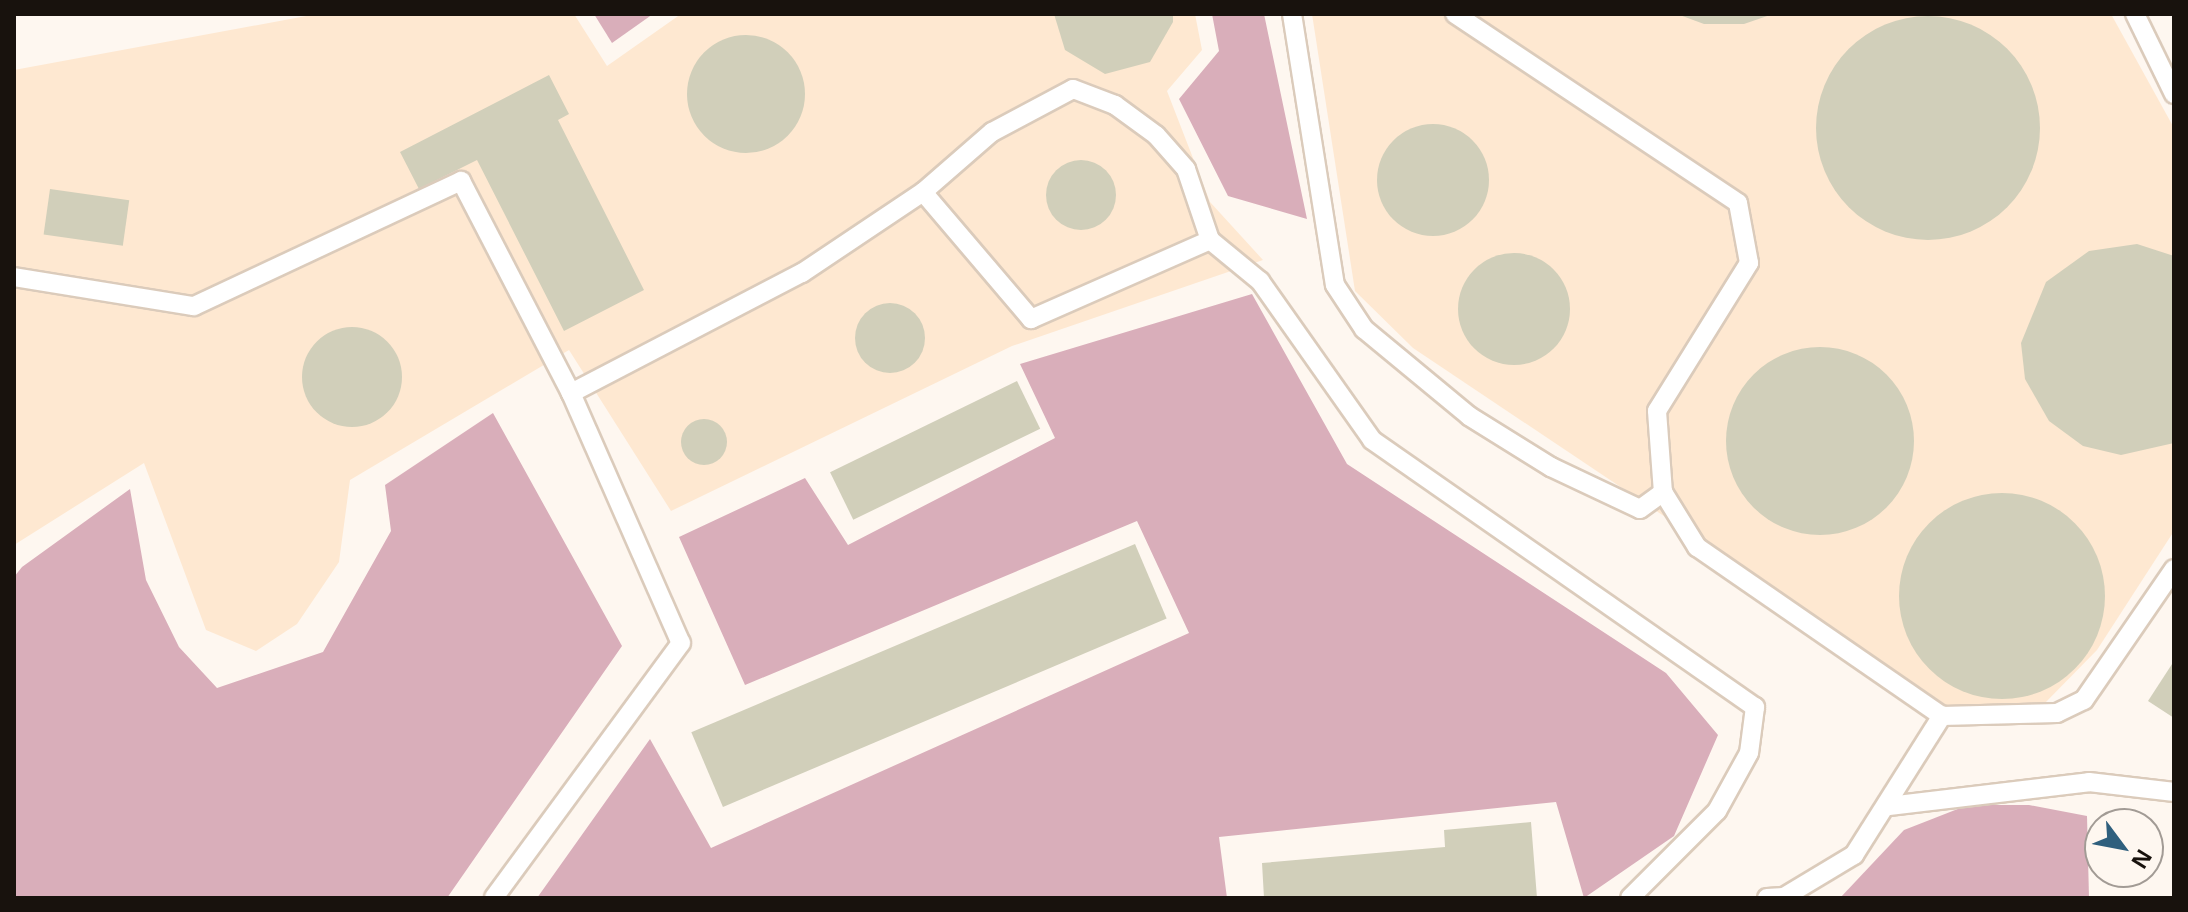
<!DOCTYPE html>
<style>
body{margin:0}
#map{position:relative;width:2188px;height:912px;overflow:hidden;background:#fef7f0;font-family:"Open Sans",sans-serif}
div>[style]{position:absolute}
.built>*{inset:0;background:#fee8d1}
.forest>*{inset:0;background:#d9aeba}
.building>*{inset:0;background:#d1cfba;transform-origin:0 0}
.round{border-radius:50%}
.roads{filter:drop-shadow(2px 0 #dbcbbb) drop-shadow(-2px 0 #dbcbbb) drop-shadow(0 2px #dbcbbb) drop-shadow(0 -2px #dbcbbb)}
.lane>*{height:18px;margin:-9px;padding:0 9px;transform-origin:9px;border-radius:9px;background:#fff}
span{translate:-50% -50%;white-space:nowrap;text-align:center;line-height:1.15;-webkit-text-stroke:7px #fef7f0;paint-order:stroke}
.frame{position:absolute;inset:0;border:16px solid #18120d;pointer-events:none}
.north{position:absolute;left:2084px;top:808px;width:80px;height:80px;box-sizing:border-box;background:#fef7f0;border:2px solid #a29b95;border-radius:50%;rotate:122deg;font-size:22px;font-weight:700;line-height:32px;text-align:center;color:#18120d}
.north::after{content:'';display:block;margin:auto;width:28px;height:36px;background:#2f5f7d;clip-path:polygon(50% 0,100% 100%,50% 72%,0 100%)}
</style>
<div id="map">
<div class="built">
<i style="clip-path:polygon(317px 14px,574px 14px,607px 66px,681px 14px,1195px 14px,1202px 50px,1167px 91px,1210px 202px,1263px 260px,1012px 346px,671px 511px,569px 350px,350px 480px,339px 562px,297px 624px,256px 651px,206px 630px,144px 463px,14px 545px,14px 70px)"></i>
<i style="clip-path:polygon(1312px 14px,2111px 14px,2174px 128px,2174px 531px,2097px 650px,2043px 705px,1949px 707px,1413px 348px,1355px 291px)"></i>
</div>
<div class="forest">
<i style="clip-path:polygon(594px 14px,653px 14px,612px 43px)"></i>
<i style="clip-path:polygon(1212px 14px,1264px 14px,1307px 219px,1228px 196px,1179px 99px,1219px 51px)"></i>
<i style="clip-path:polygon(1252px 294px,1347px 464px,1666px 673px,1718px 735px,1674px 836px,1584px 898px,1556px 802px,1219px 837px,1227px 898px,537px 898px,650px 739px,711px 848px,1189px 633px,1137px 521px,745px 685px,679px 537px,805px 478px,848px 545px,1055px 438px,1020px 364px)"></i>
<i style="clip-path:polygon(493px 413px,622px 646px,447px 898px,14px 898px,14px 577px,22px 567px,130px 489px,146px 580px,179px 647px,217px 688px,323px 652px,391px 531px,385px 485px)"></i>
<i style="clip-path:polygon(1968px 805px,2029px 805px,2087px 816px,2089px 898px,1840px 898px,1904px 830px)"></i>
</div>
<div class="building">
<i style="clip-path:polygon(1054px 14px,1173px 14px,1173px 22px,1150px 62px,1105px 74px,1065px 50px)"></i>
<i style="clip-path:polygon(1677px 14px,1773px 14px,1744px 24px,1704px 24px)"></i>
<i class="round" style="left:1816px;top:16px;width:224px;height:224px"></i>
<i class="round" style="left:687px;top:35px;width:118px;height:118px"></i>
<i style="clip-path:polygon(549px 75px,569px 114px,558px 120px,644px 290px,564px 331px,477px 160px,419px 189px,400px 152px)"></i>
<i class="round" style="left:1377px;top:124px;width:112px;height:112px"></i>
<i class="round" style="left:1046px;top:160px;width:70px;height:70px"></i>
<i style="left:50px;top:189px;width:80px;height:46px;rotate:8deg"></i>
<i style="clip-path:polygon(2137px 244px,2174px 256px,2174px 443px,2121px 455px,2083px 446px,2049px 421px,2025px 379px,2021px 343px,2046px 282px,2089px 251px)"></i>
<i class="round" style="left:1458px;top:253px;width:112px;height:112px"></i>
<i class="round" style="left:855px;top:303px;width:70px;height:70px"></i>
<i class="round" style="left:302px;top:327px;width:100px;height:100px"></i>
<i class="round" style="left:1726px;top:347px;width:188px;height:188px"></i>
<i style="left:1017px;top:381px;width:53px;height:208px;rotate:64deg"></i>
<i class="round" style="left:681px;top:419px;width:46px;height:46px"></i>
<i class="round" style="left:1899px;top:493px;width:206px;height:206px"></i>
<i style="left:1135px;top:544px;width:81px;height:482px;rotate:67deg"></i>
<i style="clip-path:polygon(2174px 661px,2174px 718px,2148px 701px)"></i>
<i style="clip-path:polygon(1531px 822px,1537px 898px,1264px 898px,1262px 863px,1445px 847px,1444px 830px)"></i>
</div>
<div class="roads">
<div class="lane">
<i style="left:1292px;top:14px;width:274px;rotate:81deg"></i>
<i style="left:1335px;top:285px;width:53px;rotate:56.6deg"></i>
<i style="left:1364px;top:329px;width:136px;rotate:39.6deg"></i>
<i style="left:1469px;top:416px;width:97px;rotate:31.9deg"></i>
<i style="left:1551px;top:467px;width:98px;rotate:25.3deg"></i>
<i style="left:1640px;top:509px;width:29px;rotate:-36deg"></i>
<i style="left:1455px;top:14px;width:340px;rotate:33.7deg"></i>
<i style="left:1738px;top:203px;width:61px;rotate:79.6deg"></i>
<i style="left:1749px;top:263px;width:174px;rotate:121.9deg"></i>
<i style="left:1657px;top:411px;width:81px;rotate:85.8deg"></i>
<i style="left:1663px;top:492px;width:65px;rotate:58.3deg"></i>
<i style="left:1697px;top:547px;width:298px;rotate:34.6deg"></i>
<i style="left:1942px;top:716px;width:115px;rotate:-1.5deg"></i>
<i style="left:2057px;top:713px;width:30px;rotate:-26deg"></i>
<i style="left:2084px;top:700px;width:159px;rotate:-55.5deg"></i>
<i style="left:2135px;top:14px;width:89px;rotate:64deg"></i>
<i style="left:1210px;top:240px;width:65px;rotate:39.4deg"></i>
<i style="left:1260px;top:281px;width:194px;rotate:54.8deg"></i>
<i style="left:1372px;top:440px;width:467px;rotate:34.9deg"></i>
<i style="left:1755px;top:707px;width:46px;rotate:97.4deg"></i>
<i style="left:1749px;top:753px;width:66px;rotate:118.9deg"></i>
<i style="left:1717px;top:811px;width:123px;rotate:135deg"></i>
<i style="left:14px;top:277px;width:182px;rotate:9.2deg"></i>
<i style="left:194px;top:306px;width:295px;rotate:-25.1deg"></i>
<i style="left:461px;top:181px;width:239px;rotate:62.6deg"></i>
<i style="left:571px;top:393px;width:273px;rotate:66.3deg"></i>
<i style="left:681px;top:643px;width:316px;rotate:126.3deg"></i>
<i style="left:571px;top:393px;width:260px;rotate:-27.5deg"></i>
<i style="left:802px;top:273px;width:146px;rotate:-33.8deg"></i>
<i style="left:923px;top:192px;width:167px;rotate:49.6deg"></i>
<i style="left:1031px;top:319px;width:196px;rotate:-23.8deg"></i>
<i style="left:1210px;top:240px;width:75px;rotate:-108.7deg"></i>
<i style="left:1186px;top:169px;width:45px;rotate:-131.4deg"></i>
<i style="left:1156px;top:135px;width:51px;rotate:-143.8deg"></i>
<i style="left:1115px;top:105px;width:45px;rotate:-159.1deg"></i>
<i style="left:1073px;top:89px;width:92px;rotate:152deg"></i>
<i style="left:992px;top:132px;width:91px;rotate:139deg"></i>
<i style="left:1889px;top:806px;width:201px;rotate:-6.8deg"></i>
<i style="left:2089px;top:782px;width:86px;rotate:6.7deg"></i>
<i style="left:1767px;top:898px;width:17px;rotate:-3deg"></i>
<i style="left:1784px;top:897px;width:82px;rotate:-31deg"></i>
<i style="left:1854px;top:855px;width:165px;rotate:-57.7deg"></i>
</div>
</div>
<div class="frame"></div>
<div class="north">N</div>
</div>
